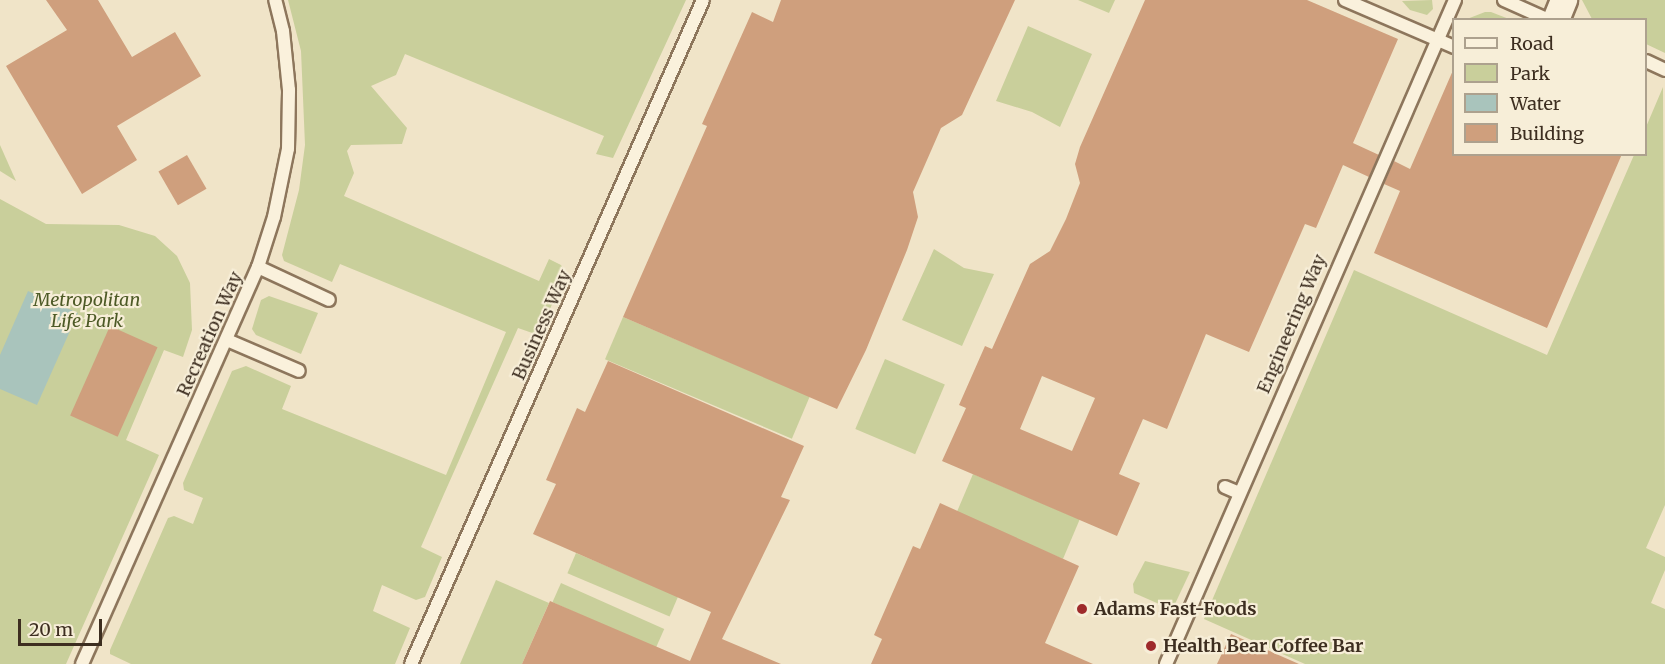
<!DOCTYPE html>
<style>
body{margin:0}
#map{position:relative;width:1665px;height:664px;overflow:hidden;background:#f0e4c8;font-family:Merriweather,serif}
div>[style]{position:absolute}
.green>*{inset:0;background:#c9cf9b;transform-origin:0 0}
.water>*{inset:0;background:#a9c4bc}
.building>*{inset:0;background:#cf9f7d;transform-origin:0 0}
.roads{filter:drop-shadow(2px 0 #8d765c) drop-shadow(-2px 0 #8d765c) drop-shadow(0 2px #8d765c) drop-shadow(0 -2px #8d765c)}
.lane>*{height:12px;margin:-6px;padding:0 6px;transform-origin:6px;border-radius:6px;background:#faf1dc}
.street>*{height:26px;margin:-13px;padding:0 13px;transform-origin:13px;border-radius:13px;background:#faf1dc}
.dots>*{width:16px;height:16px;translate:-50% -50%;box-sizing:border-box;border:3px solid #f7eed8;border-radius:50%}
span{translate:-50% -50%;white-space:nowrap;text-align:center;line-height:1.15;-webkit-text-stroke:4.5px #f7eed8;paint-order:stroke}
.park-label{font-size:18px;color:#4d5a26;font-style:italic}
.street-label{font-size:18px;color:#3d2e20}
.poi-label{font-size:18px;color:#3d2e20;font-weight:700}
.left{translate:0 -50%;text-align:left}
.legend{position:absolute;left:1452px;top:18px;width:195px;height:138px;box-sizing:border-box;background:#f7eed8;border:2px solid #ada18e;margin:0;padding:8px 10px;list-style:none;font-size:18px;color:#3d2e20}
.legend li{display:flex;align-items:center;gap:12px;height:30px}
.legend b{width:30px;border:2px solid #ada18e}
.scale{position:absolute;left:18px;top:619px;width:84px;height:27px;box-sizing:border-box;border:3px solid #3d2e20;border-top:0;padding-left:8px;font-size:18px;line-height:21px;white-space:nowrap;color:#3d2e20;-webkit-text-stroke:4px #f7eed8;paint-order:stroke}
</style>
<div id="map">
<div class="green">
<i style="clip-path:polygon(288px 0,686px 0,613px 158px,596px 154px,604px 136px,405px 54px,396px 75px,371px 86px,407px 128px,402px 144px,351px 145px,347px 151px,354px 173px,344px 196px,539px 281px,549px 259px,561px 265px,566px 274px,538px 335px,518px 328px,444px 494px,421px 547px,442px 557px,425px 597px,416px 600px,382px 585px,373px 611px,410px 628px,395px 664px,131px 664px,110px 654px,110px 650px,168px 518px,174px 516px,193px 524px,203px 498px,184px 490px,183px 483px,232px 371px,246px 366px,291px 386px,282px 409px,446px 475px,506px 332px,340px 264px,332px 282px,284px 261px,282px 255px,299px 190px,305px 145px,301px 51px)"></i>
<i style="clip-path:polygon(1078px 0,1115px 0,1109px 13px)"></i>
<i style="clip-path:polygon(1432px 0,1433px 9px,1427px 15px,1410px 10px,1402px 1px)"></i>
<i style="clip-path:polygon(1582px 0,1665px 0,1665px 53px,1646px 44px,1646px 20px,1592px 19px)"></i>
<i style="clip-path:polygon(1485px 12px,1491px 12px,1509px 19px,1467px 19px)"></i>
<i style="clip-path:polygon(1028px 26px,1092px 54px,1060px 127px,1032px 112px,996px 101px)"></i>
<i style="clip-path:polygon(1663px 87px,1665px 505px,1646px 548px,1665px 557px,1665px 570px,1651px 603px,1665px 609px,1665px 664px,1305px 664px,1204px 619px,1354px 270px,1547px 355px,1634px 155px,1646px 154px,1646px 127px)"></i>
<i style="clip-path:polygon(0 145px,16px 181px,0 171px)"></i>
<i style="clip-path:polygon(0 199px,46px 224px,119px 225px,155px 236px,177px 256px,190px 283px,192px 330px,183px 357px,164px 350px,126px 440px,159px 455px,66px 664px,0 664px)"></i>
<i style="clip-path:polygon(934px 249px,964px 268px,994px 274px,962px 346px,902px 320px)"></i>
<i style="clip-path:polygon(269px 296px,318px 313px,301px 354px,256px 335px,252px 329px,261px 300px)"></i>
<i style="left:623px;top:317px;width:203px;height:46px;rotate:23deg"></i>
<i style="left:885px;top:359px;width:65px;height:76px;rotate:23deg"></i>
<i style="left:973px;top:474px;width:116px;height:43px;rotate:23deg"></i>
<i style="left:576px;top:553px;width:111px;height:22px;rotate:23deg"></i>
<i style="clip-path:polygon(1145px 561px,1190px 572px,1174px 606px,1166px 607px,1134px 593px,1133px 584px)"></i>
<i style="clip-path:polygon(496px 580px,549px 603px,522px 664px,460px 664px)"></i>
<i style="left:561px;top:583px;width:113px;height:21px;rotate:24deg"></i>
</div>
<div class="water">
<i style="clip-path:polygon(28px 291px,78px 313px,37px 405px,0 389px,0 355px)"></i>
</div>
<div class="building">
<i style="clip-path:polygon(46px 0,98px 0,132px 57px,175px 32px,201px 76px,117px 126px,137px 160px,82px 194px,6px 66px,67px 30px)"></i>
<i style="clip-path:polygon(781px 0,1015px 0,962px 115px,941px 128px,913px 192px,918px 217px,907px 250px,866px 350px,837px 409px,623px 317px,707px 126px,702px 124px,752px 12px,773px 22px)"></i>
<i style="clip-path:polygon(evenodd,1145px 0,1307px 0,1398px 39px,1353px 143px,1379px 155px,1369px 177px,1343px 165px,1316px 228px,1305px 224px,1249px 352px,1206px 334px,1167px 429px,1143px 419px,1119px 474px,1140px 483px,1117px 536px,942px 461px,966px 408px,959px 405px,985px 346px,992px 349px,1030px 264px,1050px 251px,1066px 219px,1080px 183px,1075px 164px,1080px 147px,1145px 0,1042px 376px,1095px 398px,1072px 451px,1020px 429px,1042px 376px)"></i>
<i style="clip-path:polygon(1454px 68px,1454px 154px,1622px 154px,1547px 328px,1374px 253px,1400px 191px,1384px 184px,1394px 161px,1410px 169px)"></i>
<i style="left:187px;top:155px;width:39px;height:33px;rotate:60deg"></i>
<i style="left:110px;top:326px;width:52px;height:98px;rotate:24deg"></i>
<i style="clip-path:polygon(608px 361px,804px 446px,781px 497px,790px 500px,722px 639px,781px 664px,522px 664px,550px 601px,690px 661px,711px 612px,533px 534px,556px 484px,546px 480px,577px 408px,585px 412px)"></i>
<i style="clip-path:polygon(940px 503px,1079px 566px,1045px 643px,1093px 664px,871px 664px,882px 639px,874px 635px,913px 546px,920px 549px)"></i>
<i style="clip-path:polygon(1231px 634px,1299px 664px,1217px 664px)"></i>
</div>
<div class="roads">
<div class="lane">
<i style="left:1345px;top:0;width:119px;rotate:23.3deg"></i>
<i style="left:1504px;top:0;width:49px;rotate:24deg"></i>
<i style="left:1646px;top:61px;width:21px;rotate:25deg"></i>
<i style="left:258px;top:267px;width:78px;rotate:24.9deg"></i>
<i style="left:227px;top:340px;width:78px;rotate:23.3deg"></i>
<i style="left:1225px;top:487px;width:15px;rotate:23deg"></i>
<i style="left:82px;top:664px;width:434px;rotate:-66.1deg"></i>
<i style="left:258px;top:267px;width:52px;rotate:-72.3deg"></i>
<i style="left:274px;top:217px;width:69px;rotate:-78.4deg"></i>
<i style="left:288px;top:149px;width:59px;rotate:-89deg"></i>
<i style="left:289px;top:90px;width:59px;rotate:-95.8deg"></i>
<i style="left:283px;top:31px;width:32px;rotate:-104deg"></i>
<i style="left:411px;top:664px;width:725px;rotate:-66.26deg"></i>
<i style="left:1166px;top:664px;width:724px;rotate:-66.48deg"></i>
</div>
<div class="street">
<i style="left:1556px;top:20px;width:22px;rotate:-68deg"></i>
</div>
</div>
<div class="dots">
<i style="left:1082px;top:609px;background:#9e2a2b"></i>
<i style="left:1151px;top:646px;background:#9e2a2b"></i>
</div>
<div class="park-label">
<span style="left:87px;top:311px">Metropolitan<br>Life Park</span>
</div>
<div class="street-label">
<span style="left:1292px;top:324px;rotate:-67deg">Engineering Way</span>
<span style="left:542px;top:325px;rotate:-66deg">Business Way</span>
<span style="left:210px;top:334px;rotate:-66deg">Recreation Way</span>
</div>
<div class="poi-label">
<span class="left" style="left:1094px;top:609px">Adams Fast-Foods</span>
<span class="left" style="left:1163px;top:646px">Health Bear Coffee Bar</span>
</div>
<ul class="legend">
<li><b style="height:8px;background:#faf1dc"></b>Road</li>
<li><b style="height:16px;background:#c9cf9b"></b>Park</li>
<li><b style="height:16px;background:#a9c4bc"></b>Water</li>
<li><b style="height:16px;background:#cf9f7d"></b>Building</li>
</ul>
<div class="scale">20 m</div>
</div>
